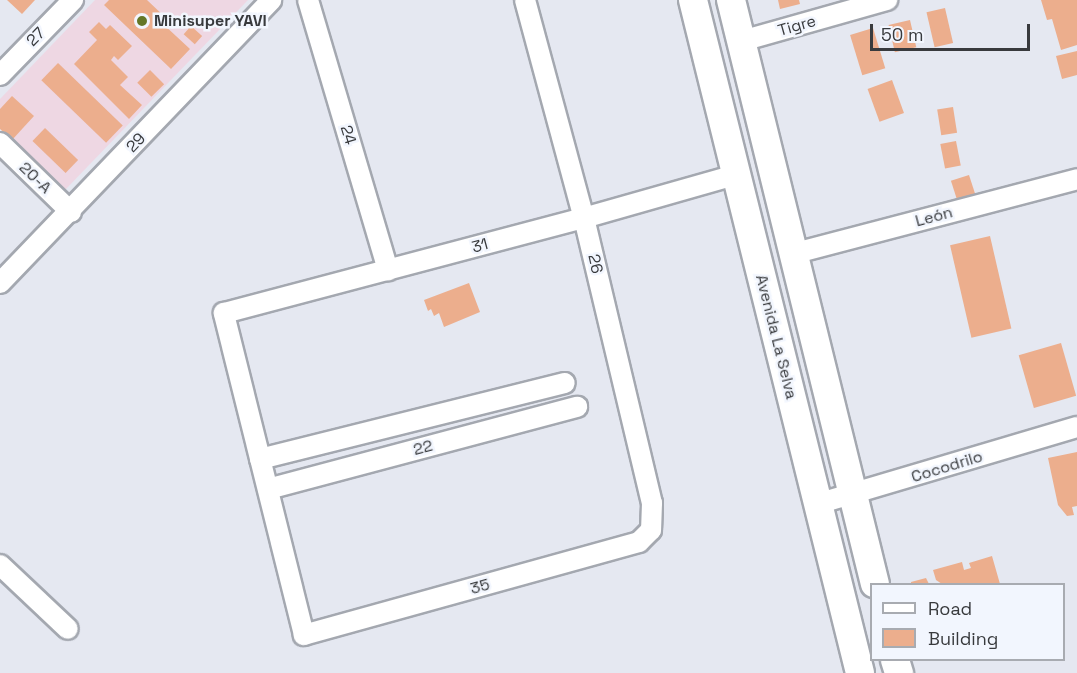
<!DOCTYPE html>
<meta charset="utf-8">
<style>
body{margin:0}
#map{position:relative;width:1077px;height:673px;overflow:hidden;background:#e5e8f1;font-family:"Space Grotesk",sans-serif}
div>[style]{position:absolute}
.commercial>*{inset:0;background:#eed7e3}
.building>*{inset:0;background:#ecae8d;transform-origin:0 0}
.roads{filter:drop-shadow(2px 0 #a4a8b0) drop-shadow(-2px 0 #a4a8b0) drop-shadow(0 2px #a4a8b0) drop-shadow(0 -2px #a4a8b0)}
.street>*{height:20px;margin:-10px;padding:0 10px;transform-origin:10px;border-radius:10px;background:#fff}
.secondary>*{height:28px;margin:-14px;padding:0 14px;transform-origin:14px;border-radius:14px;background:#fff}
.dots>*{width:16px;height:16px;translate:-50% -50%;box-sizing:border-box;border:3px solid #f2f6fe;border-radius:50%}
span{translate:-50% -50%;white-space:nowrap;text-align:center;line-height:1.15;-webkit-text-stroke:5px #f2f6fe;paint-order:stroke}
.poi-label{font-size:16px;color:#383a3d;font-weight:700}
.left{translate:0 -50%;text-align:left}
.street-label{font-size:16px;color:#383a3d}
.legend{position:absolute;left:870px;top:583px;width:195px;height:78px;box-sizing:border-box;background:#f2f6fe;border:2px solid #a8abb1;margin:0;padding:8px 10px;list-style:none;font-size:18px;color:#383a3d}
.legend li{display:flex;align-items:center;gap:12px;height:30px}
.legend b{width:30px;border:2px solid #a8abb1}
.scale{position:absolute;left:870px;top:24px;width:160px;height:27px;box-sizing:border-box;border:3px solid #383a3d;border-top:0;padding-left:8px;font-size:18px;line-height:21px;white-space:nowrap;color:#383a3d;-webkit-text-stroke:4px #f2f6fe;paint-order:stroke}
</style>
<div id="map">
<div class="commercial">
<i style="clip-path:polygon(95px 0,248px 0,65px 190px,0 128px,0 99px)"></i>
</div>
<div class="building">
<i style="clip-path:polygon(7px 0,35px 0,22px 14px)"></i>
<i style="clip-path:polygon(109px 0,147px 0,166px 18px,162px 23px,190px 49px,171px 69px,104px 5px)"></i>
<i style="clip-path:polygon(778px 0,799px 0,800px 4px,780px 9px)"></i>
<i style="clip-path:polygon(1041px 0,1077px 0,1077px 45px,1061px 50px,1052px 19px,1047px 20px)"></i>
<i style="left:945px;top:8px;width:36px;height:19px;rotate:77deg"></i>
<i style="left:910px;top:20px;width:28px;height:22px;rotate:77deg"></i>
<i style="clip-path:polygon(99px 22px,106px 29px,110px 25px,132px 46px,118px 60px,114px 56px,111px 60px,128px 77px,120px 85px,142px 105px,129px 119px,74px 64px,97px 40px,89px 32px)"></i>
<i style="left:191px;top:26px;width:15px;height:11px;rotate:42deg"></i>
<i style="left:873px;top:28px;width:42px;height:24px;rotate:73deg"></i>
<i style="clip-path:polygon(1077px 51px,1077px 75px,1062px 79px,1056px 56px)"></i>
<i style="left:58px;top:63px;width:90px;height:24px;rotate:44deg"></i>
<i style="left:150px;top:70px;width:20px;height:18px;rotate:45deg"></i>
<i style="left:892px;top:80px;width:35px;height:26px;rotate:70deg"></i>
<i style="clip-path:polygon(12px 96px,34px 116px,12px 140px,0 129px,0 109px)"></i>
<i style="left:953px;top:107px;width:26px;height:16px;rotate:81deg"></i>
<i style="left:45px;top:128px;width:46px;height:18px;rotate:44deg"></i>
<i style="left:956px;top:141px;width:25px;height:16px;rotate:79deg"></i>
<i style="left:969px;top:175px;width:25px;height:19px;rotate:72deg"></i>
<i style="left:990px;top:236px;width:95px;height:41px;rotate:77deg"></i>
<i style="clip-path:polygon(469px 283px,480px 312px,444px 327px,439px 313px,434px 316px,431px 309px,428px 311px,424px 300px)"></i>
<i style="left:1061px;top:343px;width:55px;height:44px;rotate:74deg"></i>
<i style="clip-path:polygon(1077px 452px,1077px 506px,1072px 507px,1074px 515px,1067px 516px,1058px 505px,1048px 458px)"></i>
<i style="clip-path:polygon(992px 556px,1000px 584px,942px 584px,936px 580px,933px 570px,962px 562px,964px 570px,971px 568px,969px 563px)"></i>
<i style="clip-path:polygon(926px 578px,929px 584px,911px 584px,911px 582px)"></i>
</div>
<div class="roads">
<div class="street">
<i style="left:308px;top:0;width:282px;rotate:73.5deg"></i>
<i style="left:525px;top:0;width:226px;rotate:74.9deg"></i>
<i style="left:584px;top:218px;width:293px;rotate:76.6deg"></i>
<i style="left:652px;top:503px;width:27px;rotate:92deg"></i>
<i style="left:651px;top:530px;width:17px;rotate:135deg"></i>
<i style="left:639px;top:542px;width:348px;rotate:164.5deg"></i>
<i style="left:304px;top:635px;width:332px;rotate:-104deg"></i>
<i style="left:224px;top:313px;width:372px;rotate:-14.8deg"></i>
<i style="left:584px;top:218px;width:157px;rotate:-15.9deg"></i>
<i style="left:742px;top:41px;width:151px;rotate:-15.8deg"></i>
<i style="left:0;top:75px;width:105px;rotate:-45.8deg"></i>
<i style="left:0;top:143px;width:99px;rotate:44.2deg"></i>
<i style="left:792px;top:254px;width:295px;rotate:-14.7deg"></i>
<i style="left:0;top:283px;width:392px;rotate:-46.2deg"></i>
<i style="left:260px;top:459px;width:314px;rotate:-14deg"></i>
<i style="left:268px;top:489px;width:320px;rotate:-14.9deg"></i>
<i style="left:817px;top:504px;width:271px;rotate:-16.5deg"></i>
<i style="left:0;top:565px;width:93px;rotate:43.3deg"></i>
</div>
<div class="secondary">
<i style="left:693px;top:0;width:693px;rotate:76.06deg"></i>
<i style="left:731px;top:0;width:601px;rotate:76.15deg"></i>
<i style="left:895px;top:660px;width:14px;rotate:73deg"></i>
</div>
</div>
<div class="dots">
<i style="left:142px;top:21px;background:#647727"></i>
</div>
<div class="poi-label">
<span class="left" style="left:154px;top:21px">Minisuper YAVI</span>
</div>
<div class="street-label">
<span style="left:797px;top:26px;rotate:-16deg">Tigre</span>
<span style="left:36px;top:37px;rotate:-46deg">27</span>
<span style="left:348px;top:135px;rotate:73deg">24</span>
<span style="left:136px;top:143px;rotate:-47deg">29</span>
<span style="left:35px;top:178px;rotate:44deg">20-A</span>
<span style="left:934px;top:217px;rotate:-15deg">León</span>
<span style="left:480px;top:246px;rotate:-15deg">31</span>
<span style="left:595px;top:264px;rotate:77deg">26</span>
<span style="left:776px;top:337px;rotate:76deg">Avenida La Selva</span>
<span style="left:423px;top:448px;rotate:-15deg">22</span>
<span style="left:947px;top:467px;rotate:-17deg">Cocodrilo</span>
<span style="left:480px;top:587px;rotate:-16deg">35</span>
</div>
<ul class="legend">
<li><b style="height:8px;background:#fff"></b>Road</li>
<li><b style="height:16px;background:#ecae8d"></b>Building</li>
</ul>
<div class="scale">50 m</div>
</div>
